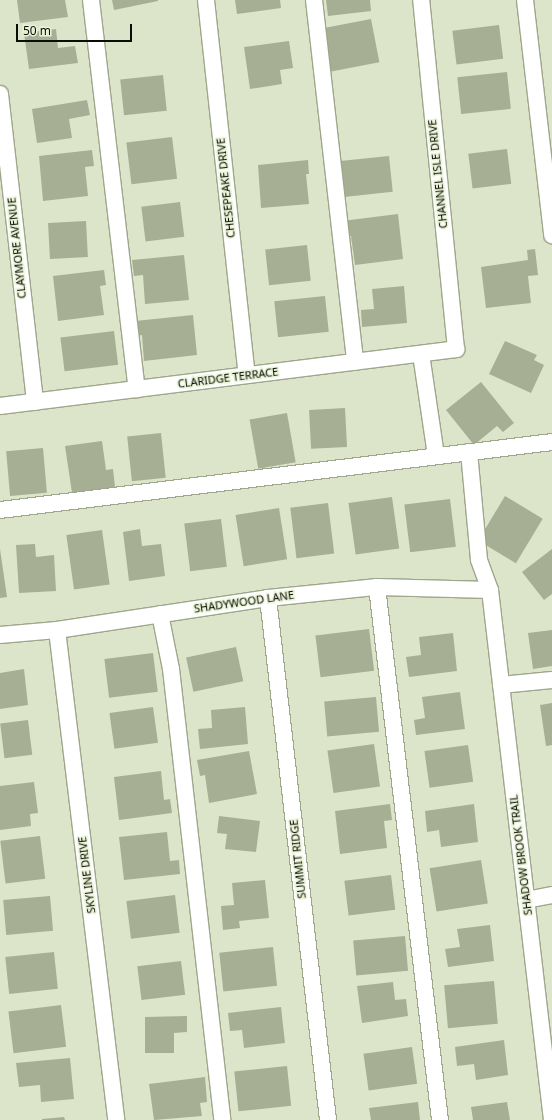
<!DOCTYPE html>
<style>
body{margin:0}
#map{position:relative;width:552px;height:1120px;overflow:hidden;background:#dce5c9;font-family:"Noto Sans",sans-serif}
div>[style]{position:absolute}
.building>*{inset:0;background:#a6af94;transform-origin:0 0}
.roads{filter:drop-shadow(1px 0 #9ea68c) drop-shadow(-1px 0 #9ea68c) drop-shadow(0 1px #9ea68c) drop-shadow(0 -1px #9ea68c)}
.minor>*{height:16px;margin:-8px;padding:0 8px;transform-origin:8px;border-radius:8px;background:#fff}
span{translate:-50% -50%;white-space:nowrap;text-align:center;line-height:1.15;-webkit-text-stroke:3px #e9f2d6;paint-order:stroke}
.street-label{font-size:11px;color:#0a0d05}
.scale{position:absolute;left:16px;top:24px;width:116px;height:18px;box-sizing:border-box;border:2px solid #0a0d05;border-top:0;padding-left:5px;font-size:12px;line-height:14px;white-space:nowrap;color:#0a0d05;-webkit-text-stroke:3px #e9f2d6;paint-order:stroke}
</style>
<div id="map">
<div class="building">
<i style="clip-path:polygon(17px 0,65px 0,68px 17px,20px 23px)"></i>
<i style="clip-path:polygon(112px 0,158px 0,158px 1px,114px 10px)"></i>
<i style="clip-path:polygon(235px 0,280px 0,281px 8px,237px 14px)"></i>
<i style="clip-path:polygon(326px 0,370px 0,371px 11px,328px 16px)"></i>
<i style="left:371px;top:19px;width:44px;height:49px;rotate:79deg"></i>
<i style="left:499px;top:25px;width:34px;height:47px;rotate:83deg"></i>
<i style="clip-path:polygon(56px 29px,58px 48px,75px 46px,78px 63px,29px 69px,24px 33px)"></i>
<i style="clip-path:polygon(289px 41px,293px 68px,280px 70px,282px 84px,250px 89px,244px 47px)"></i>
<i style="left:507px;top:72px;width:37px;height:50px;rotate:84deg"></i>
<i style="left:163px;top:75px;width:36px;height:43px;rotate:84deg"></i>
<i style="clip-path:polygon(87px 100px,90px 115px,69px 119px,72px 138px,37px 143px,32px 109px)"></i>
<i style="left:172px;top:137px;width:42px;height:46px;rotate:83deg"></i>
<i style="left:507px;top:149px;width:35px;height:39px;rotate:83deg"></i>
<i style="clip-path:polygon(92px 150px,94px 166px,85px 167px,88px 196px,43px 201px,39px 156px)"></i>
<i style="left:389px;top:156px;width:36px;height:49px;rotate:84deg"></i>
<i style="clip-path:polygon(308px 160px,309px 174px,306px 174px,309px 204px,261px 208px,258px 165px)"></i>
<i style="left:180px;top:202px;width:35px;height:39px;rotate:83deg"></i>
<i style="clip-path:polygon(398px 214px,403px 259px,355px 265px,351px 236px,344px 237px,342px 221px)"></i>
<i style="left:86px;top:221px;width:36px;height:38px;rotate:87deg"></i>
<i style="left:307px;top:245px;width:36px;height:42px;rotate:84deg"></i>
<i style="clip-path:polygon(535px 249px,538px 275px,528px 276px,531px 303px,486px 308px,481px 267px,528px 260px,527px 250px)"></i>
<i style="clip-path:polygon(184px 255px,189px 300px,145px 304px,143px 275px,134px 276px,132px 260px)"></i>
<i style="clip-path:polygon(104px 270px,106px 285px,100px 286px,104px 315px,58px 321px,53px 276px)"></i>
<i style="clip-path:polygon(404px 286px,407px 323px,362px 327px,361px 310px,374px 309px,372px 289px)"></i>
<i style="left:325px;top:296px;width:36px;height:51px;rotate:84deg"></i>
<i style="clip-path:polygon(193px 315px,197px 355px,144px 361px,142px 335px,137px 336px,135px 321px)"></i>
<i style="left:114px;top:331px;width:34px;height:54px;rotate:83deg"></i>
<i style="clip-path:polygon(505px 341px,537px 355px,534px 360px,544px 365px,531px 393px,489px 374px)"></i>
<i style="clip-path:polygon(481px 382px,514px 423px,503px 432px,497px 426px,474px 445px,446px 410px)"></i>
<i style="left:345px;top:408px;width:39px;height:36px;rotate:87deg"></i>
<i style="left:287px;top:413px;width:50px;height:38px;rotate:80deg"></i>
<i style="left:161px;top:433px;width:45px;height:34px;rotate:84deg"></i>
<i style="clip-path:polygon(102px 441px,106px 470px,113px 469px,115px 487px,72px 493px,65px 446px)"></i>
<i style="left:43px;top:448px;width:45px;height:37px;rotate:85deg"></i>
<i style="left:505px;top:496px;width:44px;height:52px;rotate:31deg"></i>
<i style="left:392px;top:497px;width:52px;height:44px;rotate:82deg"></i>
<i style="left:450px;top:499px;width:48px;height:46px;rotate:83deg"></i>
<i style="left:328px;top:503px;width:51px;height:38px;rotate:83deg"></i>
<i style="left:279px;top:508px;width:52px;height:44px;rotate:81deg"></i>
<i style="left:221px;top:519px;width:48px;height:37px;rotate:83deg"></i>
<i style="clip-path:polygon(140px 529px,142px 546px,161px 544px,165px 576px,129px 581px,123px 532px)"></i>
<i style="left:102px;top:530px;width:55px;height:36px;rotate:82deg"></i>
<i style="clip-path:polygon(35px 544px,36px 557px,54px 555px,56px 591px,19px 593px,16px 545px)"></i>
<i style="clip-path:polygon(0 549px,7px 597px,0 598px)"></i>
<i style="clip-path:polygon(552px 549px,552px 594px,544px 600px,522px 572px)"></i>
<i style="left:369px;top:629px;width:42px;height:54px;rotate:83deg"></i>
<i style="clip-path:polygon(552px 630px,552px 666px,533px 669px,528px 633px)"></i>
<i style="clip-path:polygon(453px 633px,457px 671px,409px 677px,406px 657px,421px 655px,419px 637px)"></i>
<i style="left:236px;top:647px;width:35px;height:51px;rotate:78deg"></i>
<i style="left:153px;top:653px;width:39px;height:49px;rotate:83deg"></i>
<i style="clip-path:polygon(24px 669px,28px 705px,0 709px,0 673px)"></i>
<i style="clip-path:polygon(460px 692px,465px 729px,416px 735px,414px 720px,425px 718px,422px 697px)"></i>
<i style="left:376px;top:697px;width:35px;height:52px;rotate:85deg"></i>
<i style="clip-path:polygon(552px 703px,552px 745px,546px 746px,540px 705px)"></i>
<i style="left:153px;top:707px;width:36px;height:44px;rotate:82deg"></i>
<i style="clip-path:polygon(245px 707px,248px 744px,200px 749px,198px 729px,212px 728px,211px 710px)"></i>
<i style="left:28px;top:720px;width:35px;height:28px;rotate:83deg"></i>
<i style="left:374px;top:744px;width:43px;height:47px;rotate:82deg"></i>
<i style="left:468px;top:745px;width:37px;height:44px;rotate:82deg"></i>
<i style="clip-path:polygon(249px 751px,257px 794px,209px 803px,205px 775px,200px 776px,197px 760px)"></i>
<i style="clip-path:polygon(161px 771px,164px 800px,170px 799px,172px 813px,119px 820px,114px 777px)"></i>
<i style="clip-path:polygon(34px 782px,38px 813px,30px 814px,31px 826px,0 830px,0 786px)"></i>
<i style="clip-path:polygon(390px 804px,392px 820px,384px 821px,387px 848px,340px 854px,335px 811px)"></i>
<i style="clip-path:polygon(474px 804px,478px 842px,441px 847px,439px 830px,427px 832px,425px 811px)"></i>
<i style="clip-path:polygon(219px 816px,260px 821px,256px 852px,225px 849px,227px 834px,217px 833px)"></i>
<i style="clip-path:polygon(167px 832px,170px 861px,179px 860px,180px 874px,124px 880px,119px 837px)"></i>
<i style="left:40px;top:836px;width:43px;height:40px;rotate:83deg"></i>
<i style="left:481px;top:860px;width:44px;height:52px;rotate:81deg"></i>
<i style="left:391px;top:875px;width:35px;height:47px;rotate:83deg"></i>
<i style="clip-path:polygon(265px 880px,269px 918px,239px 921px,240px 928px,223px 930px,221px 906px,234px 905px,232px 883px)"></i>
<i style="left:175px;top:895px;width:38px;height:49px;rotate:83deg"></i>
<i style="left:50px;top:896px;width:35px;height:47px;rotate:85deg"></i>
<i style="clip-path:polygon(490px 925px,494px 961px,448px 967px,445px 949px,460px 947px,457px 929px)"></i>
<i style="left:405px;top:936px;width:35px;height:52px;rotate:85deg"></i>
<i style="left:273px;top:947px;width:39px;height:54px;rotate:84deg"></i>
<i style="left:54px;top:952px;width:37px;height:49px;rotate:84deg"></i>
<i style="left:181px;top:961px;width:34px;height:44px;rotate:83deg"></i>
<i style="left:494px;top:981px;width:43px;height:50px;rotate:85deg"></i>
<i style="clip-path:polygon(393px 982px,395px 1000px,406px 999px,408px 1016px,362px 1023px,357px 986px)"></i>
<i style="left:61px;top:1005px;width:42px;height:53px;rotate:83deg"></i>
<i style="clip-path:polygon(281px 1007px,285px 1043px,244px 1048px,242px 1030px,230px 1031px,228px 1013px)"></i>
<i style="clip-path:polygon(187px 1016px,187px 1032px,174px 1033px,174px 1053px,145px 1053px,145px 1017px)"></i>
<i style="clip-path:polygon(504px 1040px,508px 1075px,476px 1080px,474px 1064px,457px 1066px,455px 1047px)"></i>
<i style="left:412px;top:1047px;width:37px;height:49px;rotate:82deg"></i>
<i style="clip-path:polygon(70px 1058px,74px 1099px,41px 1102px,40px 1085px,19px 1087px,16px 1063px)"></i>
<i style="left:287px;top:1066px;width:40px;height:53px;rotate:84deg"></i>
<i style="clip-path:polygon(205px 1077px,207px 1102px,200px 1103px,202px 1116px,154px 1120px,149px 1084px)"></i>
<i style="clip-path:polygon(418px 1102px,420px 1120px,371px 1120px,369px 1108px)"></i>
<i style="clip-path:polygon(507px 1102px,510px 1120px,473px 1120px,471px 1107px)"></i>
<i style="clip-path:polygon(64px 1117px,65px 1120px,42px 1120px,42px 1119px)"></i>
</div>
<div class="roads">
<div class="minor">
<i style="left:91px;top:0;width:392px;rotate:83.3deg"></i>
<i style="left:206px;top:0;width:377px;rotate:83.8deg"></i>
<i style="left:314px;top:0;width:364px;rotate:83.5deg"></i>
<i style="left:525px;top:0;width:237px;rotate:83.4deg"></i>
<i style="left:0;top:94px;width:310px;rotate:83.5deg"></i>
<i style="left:421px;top:354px;width:103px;rotate:81.6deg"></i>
<i style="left:0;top:406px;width:460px;rotate:-7.1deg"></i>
<i style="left:456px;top:349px;width:351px;rotate:-95.7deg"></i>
<i style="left:469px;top:452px;width:108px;rotate:84.7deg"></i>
<i style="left:479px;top:560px;width:32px;rotate:70deg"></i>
<i style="left:490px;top:590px;width:534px;rotate:83.33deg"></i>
<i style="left:0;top:510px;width:556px;rotate:-7.02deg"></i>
<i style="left:377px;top:587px;width:537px;rotate:83.26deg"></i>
<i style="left:268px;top:598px;width:525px;rotate:83.44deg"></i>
<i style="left:160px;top:614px;width:56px;rotate:78.7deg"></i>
<i style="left:171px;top:669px;width:454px;rotate:83.5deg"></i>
<i style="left:57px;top:630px;width:494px;rotate:83.1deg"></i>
<i style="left:0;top:635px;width:57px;rotate:-5deg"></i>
<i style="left:57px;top:630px;width:213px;rotate:-8.6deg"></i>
<i style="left:268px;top:598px;width:110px;rotate:-5.8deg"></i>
<i style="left:377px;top:587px;width:113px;rotate:1.5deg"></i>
<i style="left:501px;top:685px;width:51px;rotate:-5.6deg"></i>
<i style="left:526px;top:900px;width:26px;rotate:-11deg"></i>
</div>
</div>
<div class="street-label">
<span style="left:438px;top:174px;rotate:-96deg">CHANNEL ISLE DRIVE</span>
<span style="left:226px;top:188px;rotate:-96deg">CHESEPEAKE DRIVE</span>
<span style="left:17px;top:248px;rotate:-96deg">CLAYMORE AVENUE</span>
<span style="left:228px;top:378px;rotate:-7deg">CLARIDGE TERRACE</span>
<span style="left:244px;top:602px;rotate:-8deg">SHADYWOOD LANE</span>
<span style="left:521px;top:855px;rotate:-97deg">SHADOW BROOK TRAIL</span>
<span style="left:298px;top:859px;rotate:-96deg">SUMMIT RIDGE</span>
<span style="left:87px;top:875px;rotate:-97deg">SKYLINE DRIVE</span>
</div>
<div class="scale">50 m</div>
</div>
